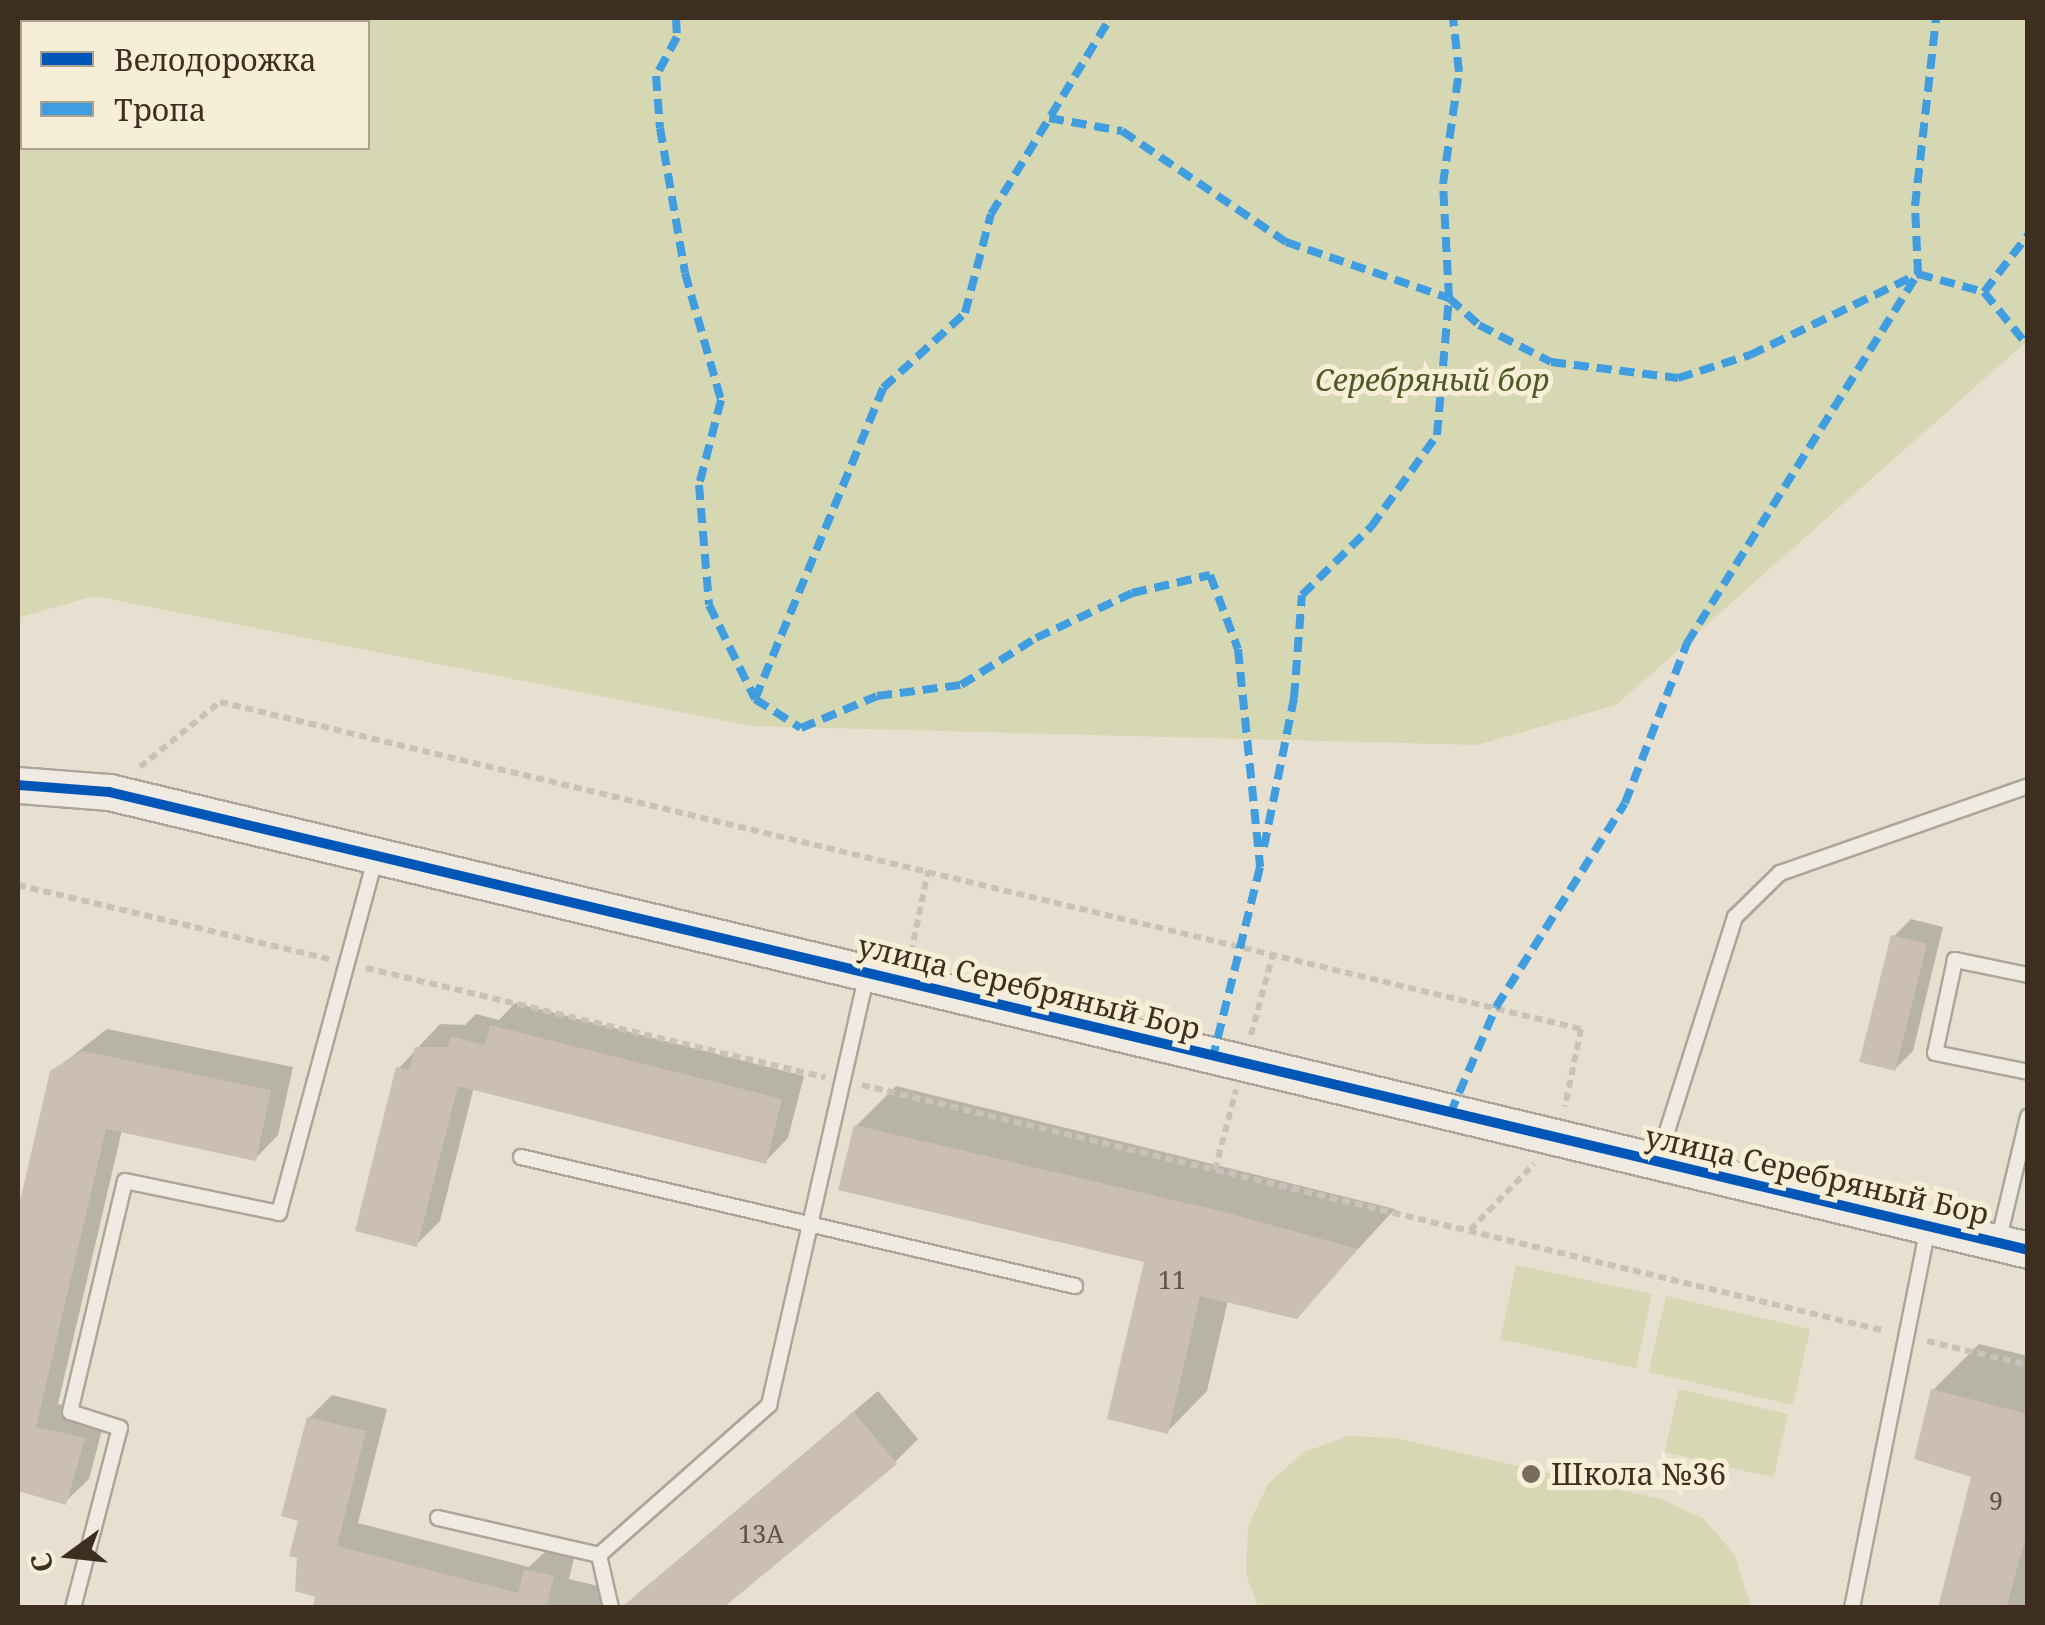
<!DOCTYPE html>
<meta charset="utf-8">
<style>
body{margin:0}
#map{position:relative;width:2045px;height:1625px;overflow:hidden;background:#e7e0d1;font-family:"Noto Serif",serif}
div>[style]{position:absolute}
.green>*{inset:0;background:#d6d7b3;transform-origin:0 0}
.shadow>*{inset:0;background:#0003}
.building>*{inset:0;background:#cbbfb2;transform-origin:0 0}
.path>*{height:6px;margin-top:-3px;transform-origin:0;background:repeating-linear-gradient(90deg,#c8c2b9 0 8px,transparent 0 13px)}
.roads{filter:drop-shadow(2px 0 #ada599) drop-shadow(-2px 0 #ada599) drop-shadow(0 2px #ada599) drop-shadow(0 -2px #ada599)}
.service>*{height:14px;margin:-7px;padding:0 7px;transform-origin:7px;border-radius:7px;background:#efebe3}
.tertiary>*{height:35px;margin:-17.5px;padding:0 17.5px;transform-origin:17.5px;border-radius:17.5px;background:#efebe3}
.quiet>*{height:8px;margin-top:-4px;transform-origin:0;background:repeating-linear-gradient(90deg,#3f9de0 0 15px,transparent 0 23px)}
.cycleway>*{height:10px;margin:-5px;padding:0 5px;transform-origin:5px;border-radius:5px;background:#0057b8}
.dots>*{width:28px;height:28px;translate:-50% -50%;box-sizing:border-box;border:5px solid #f7eed8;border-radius:50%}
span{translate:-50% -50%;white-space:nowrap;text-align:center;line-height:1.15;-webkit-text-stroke:10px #f7eed8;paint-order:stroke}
.number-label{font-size:25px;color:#605244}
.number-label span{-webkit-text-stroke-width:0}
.park-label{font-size:30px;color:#4d5a26;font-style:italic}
.street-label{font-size:30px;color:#3d2e20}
.poi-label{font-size:30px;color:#3d2e20}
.left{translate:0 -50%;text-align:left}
.frame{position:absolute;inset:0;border:20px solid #3d2e20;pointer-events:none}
.legend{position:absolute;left:20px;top:20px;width:350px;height:130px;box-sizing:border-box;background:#f7eed8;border:2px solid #ada18e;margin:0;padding:12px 18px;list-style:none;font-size:30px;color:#3d2e20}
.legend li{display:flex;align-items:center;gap:20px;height:50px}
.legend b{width:50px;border:2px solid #ada18e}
.north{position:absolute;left:20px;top:1505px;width:100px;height:100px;-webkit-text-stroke:8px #f7eed8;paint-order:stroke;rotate:255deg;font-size:28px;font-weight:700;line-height:40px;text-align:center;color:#3d2e20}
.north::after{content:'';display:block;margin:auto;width:35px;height:45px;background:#3d2e20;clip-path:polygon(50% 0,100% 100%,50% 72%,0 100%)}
</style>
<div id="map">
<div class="green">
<i style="clip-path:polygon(evenodd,18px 18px,2027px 18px,2027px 341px,1616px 705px,1477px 745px,751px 726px,94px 596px,18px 618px,18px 18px,22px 22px,368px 22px,368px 148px,22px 148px,22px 22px)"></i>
<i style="left:1516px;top:1265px;width:139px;height:76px;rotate:12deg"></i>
<i style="left:1666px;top:1296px;width:148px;height:78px;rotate:13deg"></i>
<i style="left:1679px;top:1389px;width:112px;height:65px;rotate:13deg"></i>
<i style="clip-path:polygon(1349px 1436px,1396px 1438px,1661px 1499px,1704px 1519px,1735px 1555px,1751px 1607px,1258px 1607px,1246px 1574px,1248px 1527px,1268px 1484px,1304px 1452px)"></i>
</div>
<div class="shadow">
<i style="clip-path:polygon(1911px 919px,1943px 927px,1913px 1051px,1896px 1068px,1893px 937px)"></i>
<i style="clip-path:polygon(515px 1003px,804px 1076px,788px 1138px,765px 1162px,474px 1087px,440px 1221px,417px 1244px,399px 1068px,440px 1024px,465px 1025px,476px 1014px,499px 1020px)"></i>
<i style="clip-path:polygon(107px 1029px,293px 1067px,278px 1135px,255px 1159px,122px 1130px,58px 1404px,106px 1415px,89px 1479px,65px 1502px,18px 1488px,18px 1221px,52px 1072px)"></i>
<i style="clip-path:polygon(896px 1086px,1395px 1209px,1296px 1316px,1228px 1300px,1207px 1391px,1168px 1431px,1147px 1261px,856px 1126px)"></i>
<i style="clip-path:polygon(1979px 1344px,2028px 1356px,2026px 1608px,1938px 1608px,1974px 1475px,1933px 1390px)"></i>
<i style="clip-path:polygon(878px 1391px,918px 1439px,895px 1462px,720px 1608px,627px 1603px)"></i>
<i style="clip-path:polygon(332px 1395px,387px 1409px,358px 1523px,529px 1567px,550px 1547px,575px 1554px,569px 1579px,611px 1589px,606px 1608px,315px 1608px,318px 1595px,301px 1519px,309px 1418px)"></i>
</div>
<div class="building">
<i style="left:1891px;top:935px;width:37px;height:131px;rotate:14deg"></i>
<i style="clip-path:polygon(490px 1025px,782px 1099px,766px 1164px,458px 1086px,417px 1247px,355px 1231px,396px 1067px,409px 1070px,415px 1047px,448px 1047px,451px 1036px,485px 1045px)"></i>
<i style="clip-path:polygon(82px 1051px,271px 1090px,256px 1161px,106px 1129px,36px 1427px,85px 1438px,66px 1505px,18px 1491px,18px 1210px,50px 1071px)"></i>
<i style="clip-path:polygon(854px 1125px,1220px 1211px,1358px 1249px,1297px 1319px,1200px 1296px,1168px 1434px,1107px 1419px,1144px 1262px,838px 1190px)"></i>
<i style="clip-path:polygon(1931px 1389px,2028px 1414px,2028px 1530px,2006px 1608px,1938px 1608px,1971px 1477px,1914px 1459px)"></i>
<i style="clip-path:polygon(854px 1412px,897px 1464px,723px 1608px,621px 1608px)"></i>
<i style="clip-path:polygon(307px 1417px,366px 1431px,337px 1546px,518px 1593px,524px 1569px,554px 1576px,546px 1608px,313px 1608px,315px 1597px,295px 1591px,297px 1558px,289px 1556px,298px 1521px,281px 1516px)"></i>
</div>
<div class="path">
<i style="left:140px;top:767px;width:103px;rotate:-39.1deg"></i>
<i style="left:220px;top:702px;width:1400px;rotate:13.51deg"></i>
<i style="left:1581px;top:1029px;width:79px;rotate:101.7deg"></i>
<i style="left:18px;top:885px;width:320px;rotate:13.4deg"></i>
<i style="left:911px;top:953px;width:84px;rotate:-78.3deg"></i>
<i style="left:366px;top:968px;width:472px;rotate:13.4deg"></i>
<i style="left:1251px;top:1035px;width:84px;rotate:-74.8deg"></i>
<i style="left:862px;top:1085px;width:1052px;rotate:13.52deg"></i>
<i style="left:1215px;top:1170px;width:83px;rotate:-75.3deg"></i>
<i style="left:1470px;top:1230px;width:92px;rotate:-45.9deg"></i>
<i style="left:1927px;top:1341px;width:104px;rotate:13.4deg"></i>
</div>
<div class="roads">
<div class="service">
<i style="left:2028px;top:975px;width:75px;rotate:-168.4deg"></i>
<i style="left:1955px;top:960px;width:95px;rotate:102.1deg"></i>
<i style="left:1935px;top:1053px;width:95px;rotate:11.5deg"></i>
<i style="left:521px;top:1157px;width:569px;rotate:13.11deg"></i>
<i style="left:1657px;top:1163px;width:258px;rotate:-72.4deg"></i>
<i style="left:1735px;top:917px;width:63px;rotate:-44.4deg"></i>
<i style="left:1780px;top:873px;width:263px;rotate:-19.3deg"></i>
<i style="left:1998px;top:1242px;width:129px;rotate:-76.5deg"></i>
<i style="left:438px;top:1518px;width:165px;rotate:12.9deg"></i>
<i style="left:73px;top:1608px;width:186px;rotate:-75.4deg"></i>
<i style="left:120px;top:1428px;width:52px;rotate:-162.3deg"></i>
<i style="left:70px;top:1412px;width:237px;rotate:-76.6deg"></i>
<i style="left:125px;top:1181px;width:157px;rotate:11.7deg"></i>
<i style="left:279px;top:1213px;width:370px;rotate:-74.8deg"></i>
<i style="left:611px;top:1608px;width:54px;rotate:-102.8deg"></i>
<i style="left:599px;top:1555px;width:227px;rotate:-41.4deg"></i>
<i style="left:769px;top:1405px;width:442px;rotate:-77.2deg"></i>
<i style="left:1852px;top:1608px;width:389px;rotate:-78.7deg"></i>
</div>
<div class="tertiary">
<i style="left:18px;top:785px;width:91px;rotate:4.4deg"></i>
<i style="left:109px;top:792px;width:1973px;rotate:13.42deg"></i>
</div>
</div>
<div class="quiet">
<i style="left:676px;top:18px;width:19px;rotate:87deg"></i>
<i style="left:677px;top:37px;width:44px;rotate:118.3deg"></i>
<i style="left:656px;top:76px;width:52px;rotate:85.6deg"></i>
<i style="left:660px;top:128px;width:147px;rotate:80.2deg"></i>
<i style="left:685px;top:273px;width:132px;rotate:74.2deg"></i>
<i style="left:721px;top:400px;width:88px;rotate:104.5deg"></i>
<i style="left:699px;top:485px;width:120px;rotate:85.2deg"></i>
<i style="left:709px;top:605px;width:105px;rotate:63.9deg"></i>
<i style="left:755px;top:699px;width:54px;rotate:32.2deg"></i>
<i style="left:801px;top:728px;width:82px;rotate:-22.8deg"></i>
<i style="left:877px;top:696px;width:85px;rotate:-7.5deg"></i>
<i style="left:961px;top:685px;width:89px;rotate:-32.1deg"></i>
<i style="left:1036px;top:638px;width:106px;rotate:-25.1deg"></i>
<i style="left:1132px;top:593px;width:80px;rotate:-13deg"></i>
<i style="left:1210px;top:575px;width:79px;rotate:69.3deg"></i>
<i style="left:1238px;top:649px;width:219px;rotate:84.2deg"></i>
<i style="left:1260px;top:867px;width:196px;rotate:103.9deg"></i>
<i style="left:1049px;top:118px;width:74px;rotate:10.1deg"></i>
<i style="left:1122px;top:131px;width:198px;rotate:34.1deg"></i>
<i style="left:1286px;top:242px;width:172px;rotate:19deg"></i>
<i style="left:1449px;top:298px;width:40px;rotate:42deg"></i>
<i style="left:1479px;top:325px;width:81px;rotate:27.2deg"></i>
<i style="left:1551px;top:362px;width:128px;rotate:7.2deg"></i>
<i style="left:1678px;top:378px;width:76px;rotate:-17.7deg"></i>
<i style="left:1750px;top:355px;width:187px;rotate:-25.7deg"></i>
<i style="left:1918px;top:274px;width:68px;rotate:-92.5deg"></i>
<i style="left:1915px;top:206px;width:189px;rotate:-83.6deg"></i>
<i style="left:1984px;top:292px;width:72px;rotate:-52.3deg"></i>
<i style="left:755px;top:699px;width:336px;rotate:-67.6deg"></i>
<i style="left:883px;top:388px;width:111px;rotate:-42.4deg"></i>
<i style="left:965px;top:313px;width:102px;rotate:-75.3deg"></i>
<i style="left:991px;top:214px;width:229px;rotate:-58.7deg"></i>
<i style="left:1264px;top:847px;width:152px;rotate:-78.6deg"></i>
<i style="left:1294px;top:698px;width:103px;rotate:-85.6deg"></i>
<i style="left:1302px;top:595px;width:97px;rotate:-44.6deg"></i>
<i style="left:1371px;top:527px;width:113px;rotate:-54.3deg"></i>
<i style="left:1437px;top:435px;width:138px;rotate:-85deg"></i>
<i style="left:1449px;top:298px;width:114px;rotate:-93deg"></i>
<i style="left:1443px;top:184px;width:113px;rotate:-81.9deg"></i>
<i style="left:1459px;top:72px;width:54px;rotate:-96.3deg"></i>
<i style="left:1450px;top:1114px;width:116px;rotate:-66.7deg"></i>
<i style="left:1496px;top:1007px;width:241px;rotate:-57.7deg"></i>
<i style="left:1625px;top:803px;width:172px;rotate:-68.8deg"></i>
<i style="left:1687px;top:643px;width:435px;rotate:-58deg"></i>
<i style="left:1918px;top:274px;width:68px;rotate:15.3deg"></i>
<i style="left:1984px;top:292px;width:70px;rotate:50.8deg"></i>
</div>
<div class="cycleway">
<i style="left:18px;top:785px;width:91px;rotate:4.4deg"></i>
<i style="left:109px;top:792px;width:1973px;rotate:13.42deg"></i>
</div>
<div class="dots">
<i style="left:1531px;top:1474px;background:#786c5e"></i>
</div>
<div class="number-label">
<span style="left:1172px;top:1279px">11</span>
<span style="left:1996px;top:1500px">9</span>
<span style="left:761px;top:1533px">13А</span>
</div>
<div class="park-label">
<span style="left:1432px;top:380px">Серебряный бор</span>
</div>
<div class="street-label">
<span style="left:1029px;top:987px;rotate:14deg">улица Серебряный Бор</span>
<span style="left:1817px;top:1175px;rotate:13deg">улица Серебряный Бор</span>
</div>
<div class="poi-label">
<span class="left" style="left:1551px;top:1474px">Школа №36</span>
</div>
<div class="frame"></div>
<ul class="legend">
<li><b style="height:12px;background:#0057b8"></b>Велодорожка</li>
<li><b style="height:12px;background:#3f9de0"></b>Тропа</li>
</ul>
<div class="north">С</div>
</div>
